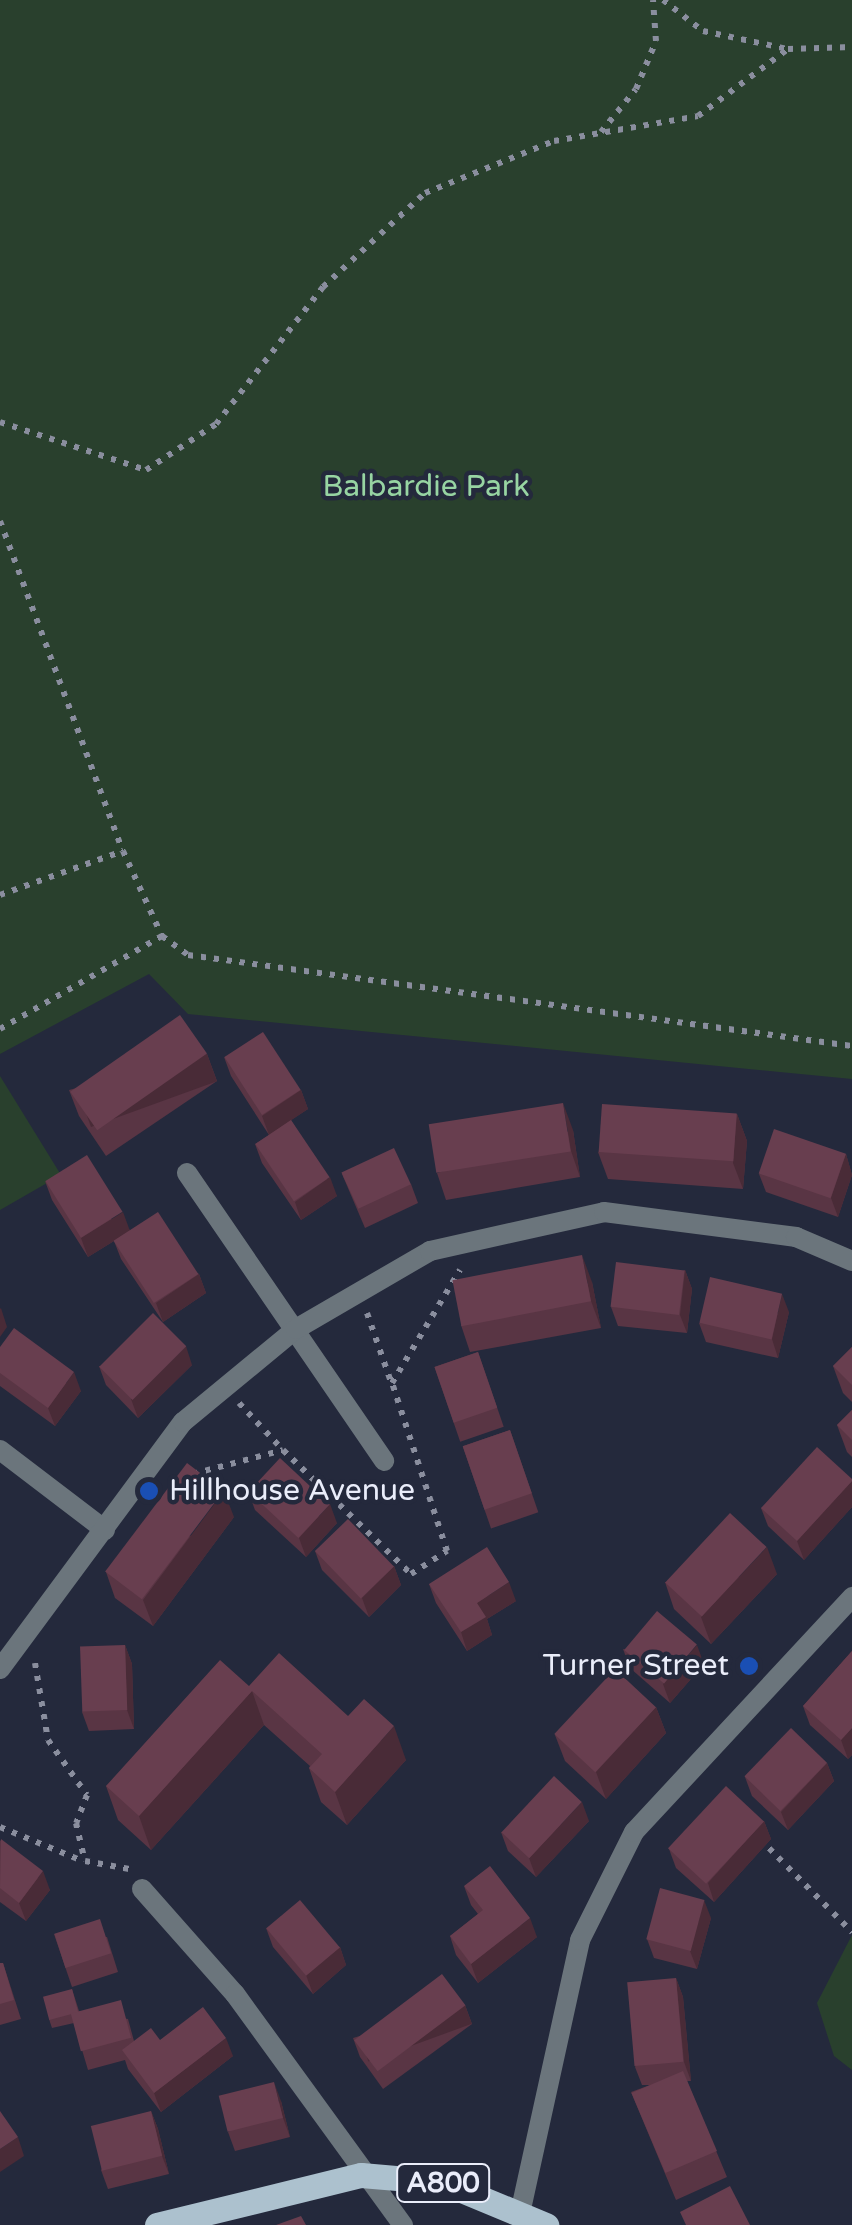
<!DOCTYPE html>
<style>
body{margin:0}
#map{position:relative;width:852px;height:2225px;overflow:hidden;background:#24293c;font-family:"Varela Round",sans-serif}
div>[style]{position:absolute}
.green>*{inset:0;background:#29402d}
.path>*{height:6px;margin-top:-3px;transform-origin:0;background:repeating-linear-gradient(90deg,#8a8e9e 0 5px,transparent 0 13px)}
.street>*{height:20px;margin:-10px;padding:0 10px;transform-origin:10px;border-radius:10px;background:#6b757c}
.primary>*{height:25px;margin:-12.5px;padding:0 12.5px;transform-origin:12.5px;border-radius:12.5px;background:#acc1ce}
.wall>*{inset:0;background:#593544;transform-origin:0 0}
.shaded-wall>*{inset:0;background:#492b37;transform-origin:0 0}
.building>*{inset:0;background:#683e4f;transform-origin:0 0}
.dots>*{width:28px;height:28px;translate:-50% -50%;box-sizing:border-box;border:5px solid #24293c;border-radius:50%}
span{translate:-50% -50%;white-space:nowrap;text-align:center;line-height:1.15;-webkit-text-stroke:9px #24293c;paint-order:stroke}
.shield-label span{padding:2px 8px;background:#24293c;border:2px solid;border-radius:8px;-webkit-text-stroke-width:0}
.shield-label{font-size:28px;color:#eaedfa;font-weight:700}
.park-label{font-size:30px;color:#97d4a2}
.poi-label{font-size:30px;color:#eaedfa}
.left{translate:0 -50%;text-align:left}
.right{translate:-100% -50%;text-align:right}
</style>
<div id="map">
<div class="green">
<i style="clip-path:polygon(0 0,852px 0,852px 1079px,188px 1014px,149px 974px,0 1054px)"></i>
<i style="clip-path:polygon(0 1076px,61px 1175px,0 1210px)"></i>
<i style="clip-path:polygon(852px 1935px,852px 2070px,834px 2056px,817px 2003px)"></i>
</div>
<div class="path">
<i style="left:663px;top:0;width:51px;rotate:37.8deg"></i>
<i style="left:703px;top:31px;width:87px;rotate:12deg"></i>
<i style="left:788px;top:49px;width:64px;rotate:-1.8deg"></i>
<i style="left:601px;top:132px;width:55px;rotate:-50.9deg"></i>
<i style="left:636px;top:89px;width:52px;rotate:-67.4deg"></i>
<i style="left:656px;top:41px;width:41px;rotate:-94.2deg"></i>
<i style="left:0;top:422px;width:154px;rotate:18.2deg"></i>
<i style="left:146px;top:470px;width:84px;rotate:-33.3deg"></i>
<i style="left:216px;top:424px;width:174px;rotate:-52deg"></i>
<i style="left:323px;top:287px;width:139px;rotate:-42.7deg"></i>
<i style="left:425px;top:193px;width:139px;rotate:-22deg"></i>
<i style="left:554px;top:141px;width:146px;rotate:-9.8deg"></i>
<i style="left:698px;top:116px;width:112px;rotate:-36.7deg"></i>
<i style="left:0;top:521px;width:352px;rotate:69.6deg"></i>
<i style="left:123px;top:851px;width:94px;rotate:65.4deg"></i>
<i style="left:162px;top:936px;width:32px;rotate:36deg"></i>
<i style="left:188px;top:955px;width:670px;rotate:7.8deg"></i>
<i style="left:0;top:895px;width:131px;rotate:-19.7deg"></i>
<i style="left:0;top:1029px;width:187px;rotate:-29.9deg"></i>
<i style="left:367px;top:1313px;width:73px;rotate:70.8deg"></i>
<i style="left:239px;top:1403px;width:64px;rotate:46.9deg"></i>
<i style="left:193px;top:1474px;width:93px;rotate:-14.9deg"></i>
<i style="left:283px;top:1450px;width:178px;rotate:44.1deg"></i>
<i style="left:411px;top:1574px;width:43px;rotate:-32.6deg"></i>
<i style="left:447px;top:1551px;width:177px;rotate:-108.1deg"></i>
<i style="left:392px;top:1383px;width:132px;rotate:-59deg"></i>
<i style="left:35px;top:1663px;width:78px;rotate:80.4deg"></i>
<i style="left:48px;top:1740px;width:67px;rotate:54.7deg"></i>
<i style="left:87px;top:1795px;width:30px;rotate:111deg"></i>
<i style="left:76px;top:1823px;width:39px;rotate:77deg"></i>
<i style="left:85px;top:1861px;width:45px;rotate:10.3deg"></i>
<i style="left:0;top:1827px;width:90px;rotate:22.3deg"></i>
<i style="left:760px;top:1839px;width:131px;rotate:45.3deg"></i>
</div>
<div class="street">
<i style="left:187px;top:1173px;width:349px;rotate:55.6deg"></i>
<i style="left:0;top:1450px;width:132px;rotate:37.3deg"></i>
<i style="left:0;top:1669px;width:307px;rotate:-53.5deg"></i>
<i style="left:183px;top:1422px;width:146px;rotate:-39.5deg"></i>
<i style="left:296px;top:1329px;width:155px;rotate:-30.2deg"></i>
<i style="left:430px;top:1251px;width:178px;rotate:-12.6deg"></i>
<i style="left:604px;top:1212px;width:194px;rotate:7.4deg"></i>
<i style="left:796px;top:1237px;width:61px;rotate:23.2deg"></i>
<i style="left:142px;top:1889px;width:140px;rotate:48.5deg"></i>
<i style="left:235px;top:1994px;width:286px;rotate:54deg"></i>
<i style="left:521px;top:2209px;width:275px;rotate:-77.6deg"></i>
<i style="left:580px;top:1940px;width:121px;rotate:-63.4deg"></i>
<i style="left:634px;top:1832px;width:321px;rotate:-47.1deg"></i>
</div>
<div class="primary">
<i style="left:157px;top:2225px;width:210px;rotate:-13.8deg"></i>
<i style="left:361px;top:2175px;width:81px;rotate:4.9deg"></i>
<i style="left:442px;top:2182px;width:113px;rotate:22.5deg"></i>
</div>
<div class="wall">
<i style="clip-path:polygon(207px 1054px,217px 1081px,106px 1156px,79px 1116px,69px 1090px)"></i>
<i style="clip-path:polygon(224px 1057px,301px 1090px,308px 1109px,291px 1120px,337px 1196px,301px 1220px,262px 1163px,255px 1144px,269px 1135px,231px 1076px)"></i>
<i style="clip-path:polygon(737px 1114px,747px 1141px,743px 1189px,608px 1179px,598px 1152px)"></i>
<i style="clip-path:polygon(573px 1130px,580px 1177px,446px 1200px,437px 1173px)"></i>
<i style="clip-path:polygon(846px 1154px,852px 1175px,838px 1217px,766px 1192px,759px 1174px)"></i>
<i style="clip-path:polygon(342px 1174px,411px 1184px,418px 1203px,365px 1228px)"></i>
<i style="clip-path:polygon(45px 1181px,130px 1230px,199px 1274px,206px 1293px,163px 1322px,121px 1259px,114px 1241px,88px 1257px,52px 1200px)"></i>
<i style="clip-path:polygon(685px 1270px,692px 1289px,687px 1333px,618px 1326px,611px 1307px)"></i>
<i style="clip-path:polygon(592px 1282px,601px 1328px,470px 1352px,461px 1325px)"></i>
<i style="clip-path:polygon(789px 1312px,778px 1358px,706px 1342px,699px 1323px)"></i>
<i style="clip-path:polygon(0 1347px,81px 1391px,55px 1426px,0 1386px)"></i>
<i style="clip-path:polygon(852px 1347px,852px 1402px,843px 1393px,833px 1366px)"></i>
<i style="left:478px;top:1352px;width:79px;height:46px;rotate:71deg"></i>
<i style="clip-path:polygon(192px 1365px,138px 1418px,106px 1385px,99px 1366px)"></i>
<i style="clip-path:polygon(852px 1410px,852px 1457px,847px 1452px,837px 1425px)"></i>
<i style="left:510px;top:1430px;width:87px;height:50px;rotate:71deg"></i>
<i style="clip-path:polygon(852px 1479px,852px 1507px,804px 1560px,768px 1526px,761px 1508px)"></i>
<i style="clip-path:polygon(248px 1491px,337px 1523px,306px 1557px,255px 1510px)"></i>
<i style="clip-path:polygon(234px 1517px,153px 1626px,115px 1598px,106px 1572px)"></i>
<i style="clip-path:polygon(315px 1551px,394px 1566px,401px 1585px,369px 1617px,322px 1570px)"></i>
<i style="clip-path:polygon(777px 1574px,711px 1644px,674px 1609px,665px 1582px)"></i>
<i style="clip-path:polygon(429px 1584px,516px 1601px,487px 1619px,492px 1635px,467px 1651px,436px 1603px)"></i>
<i style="clip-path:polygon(125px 1645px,132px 1664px,134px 1729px,89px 1731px,82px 1712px)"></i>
<i style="clip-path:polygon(623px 1649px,704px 1664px,670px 1703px,630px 1668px)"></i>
<i style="clip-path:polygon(852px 1651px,852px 1755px,848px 1759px,810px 1725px,803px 1706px)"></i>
<i style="clip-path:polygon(249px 1686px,348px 1716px,406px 1760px,347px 1825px,321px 1802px,309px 1768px,310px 1766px,264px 1725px,151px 1850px,118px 1820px,106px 1786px)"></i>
<i style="clip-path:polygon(656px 1707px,666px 1733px,606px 1799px,565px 1761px,555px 1735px)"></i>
<i style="clip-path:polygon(827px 1763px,834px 1781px,788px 1830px,752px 1796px,745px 1777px)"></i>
<i style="clip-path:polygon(589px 1821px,536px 1877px,508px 1851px,501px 1832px)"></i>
<i style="clip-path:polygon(764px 1821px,771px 1839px,714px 1902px,676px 1868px,669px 1849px)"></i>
<i style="clip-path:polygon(0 1840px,50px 1890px,26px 1921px,0 1902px)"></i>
<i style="clip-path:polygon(464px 1886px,537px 1937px,478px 1983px,456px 1955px,450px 1936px,478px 1914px,471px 1905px)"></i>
<i style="clip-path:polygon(711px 1918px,697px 1969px,654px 1958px,647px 1939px)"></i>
<i style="clip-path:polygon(266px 1928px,340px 1947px,346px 1965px,313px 1994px,273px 1947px)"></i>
<i style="clip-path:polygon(54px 1934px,107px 1937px,118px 1972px,72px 1987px)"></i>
<i style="clip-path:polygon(0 1963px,3px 1963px,21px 2019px,0 2025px)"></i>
<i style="clip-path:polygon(676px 1978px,683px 1997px,691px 2081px,687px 2081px,727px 2177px,676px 2200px,631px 2092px,650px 2085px,642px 2085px,635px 2067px)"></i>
<i style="clip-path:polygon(72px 1989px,79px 2011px,128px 2019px,134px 2041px,160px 2040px,233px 2056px,161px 2112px,128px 2069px,125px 2060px,88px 2070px,74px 2023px,52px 2028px,49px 2019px)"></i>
<i style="clip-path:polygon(465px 2005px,472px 2024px,383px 2089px,360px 2057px,353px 2038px)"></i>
<i style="clip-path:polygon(281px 2101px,290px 2137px,235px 2151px,228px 2132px)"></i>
<i style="clip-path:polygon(151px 2111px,158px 2129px,169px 2174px,108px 2189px,101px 2170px)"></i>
</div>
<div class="shaded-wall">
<i style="left:207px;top:1054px;width:29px;height:134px;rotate:70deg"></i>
<i style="clip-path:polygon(301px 1090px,308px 1109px,269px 1135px,262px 1116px)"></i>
<i style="clip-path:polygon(563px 1103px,573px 1130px,580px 1177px,571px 1151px)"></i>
<i style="clip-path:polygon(737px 1114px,747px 1141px,743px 1189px,733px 1163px)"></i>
<i style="clip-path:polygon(846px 1154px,852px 1175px,838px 1217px,831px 1198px)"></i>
<i style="clip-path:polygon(330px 1177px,337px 1196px,301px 1220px,295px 1202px)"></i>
<i style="clip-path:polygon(123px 1212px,130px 1231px,88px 1257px,81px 1238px)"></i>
<i style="clip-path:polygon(582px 1255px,592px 1282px,601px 1328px,591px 1301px)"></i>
<i style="clip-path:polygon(685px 1270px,692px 1289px,687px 1333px,680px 1315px)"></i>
<i style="clip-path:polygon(199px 1274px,206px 1293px,163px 1322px,156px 1303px)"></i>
<i style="clip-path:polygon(782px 1294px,789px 1312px,778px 1358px,772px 1339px)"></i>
<i style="clip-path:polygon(1px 1308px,7px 1327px,0 1337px,0 1309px)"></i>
<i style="clip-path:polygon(186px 1346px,192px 1365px,138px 1418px,131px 1399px)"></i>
<i style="clip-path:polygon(74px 1372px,81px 1391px,55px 1426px,48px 1408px)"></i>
<i style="clip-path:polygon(852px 1481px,852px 1507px,804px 1560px,797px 1541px)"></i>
<i style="clip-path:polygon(224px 1491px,234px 1517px,153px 1626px,143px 1600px)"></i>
<i style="clip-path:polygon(330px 1504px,337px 1523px,306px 1557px,299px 1538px)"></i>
<i style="clip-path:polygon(767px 1547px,777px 1574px,711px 1644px,701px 1617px)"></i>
<i style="clip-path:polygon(394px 1566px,401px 1585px,369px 1617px,362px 1598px)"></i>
<i style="clip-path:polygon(509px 1582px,516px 1601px,487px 1619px,492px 1635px,467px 1651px,461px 1632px,477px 1603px)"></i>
<i style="clip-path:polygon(125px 1645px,132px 1664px,134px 1729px,127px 1710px)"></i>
<i style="clip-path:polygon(697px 1645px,704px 1664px,670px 1703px,663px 1684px)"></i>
<i style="clip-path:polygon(252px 1691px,264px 1725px,151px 1850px,139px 1816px)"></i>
<i style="clip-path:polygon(656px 1707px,666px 1733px,606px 1799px,596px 1772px)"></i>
<i style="clip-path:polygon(394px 1726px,406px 1760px,347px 1825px,335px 1792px)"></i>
<i style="clip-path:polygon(852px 1728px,852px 1755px,848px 1759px,841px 1740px)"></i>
<i style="clip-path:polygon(827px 1763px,834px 1781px,788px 1830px,781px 1812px)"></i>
<i style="clip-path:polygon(582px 1802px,589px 1821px,536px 1877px,529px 1858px)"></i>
<i style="clip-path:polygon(764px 1821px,771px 1839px,714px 1902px,708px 1883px)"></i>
<i style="clip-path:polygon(43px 1871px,50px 1890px,26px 1921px,19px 1903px)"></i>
<i style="clip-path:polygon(704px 1900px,711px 1918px,697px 1969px,690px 1951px)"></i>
<i style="clip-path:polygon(530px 1918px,537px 1937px,478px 1983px,471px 1964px)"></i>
<i style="clip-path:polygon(340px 1947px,346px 1965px,313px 1994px,306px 1975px)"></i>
<i style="clip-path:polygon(676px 1978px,683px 1997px,691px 2081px,684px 2062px)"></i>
<i style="left:465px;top:2005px;width:20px;height:110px;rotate:70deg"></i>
<i style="clip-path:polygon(226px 2038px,233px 2056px,161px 2112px,154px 2093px)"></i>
<i style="clip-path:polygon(274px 2082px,281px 2101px,290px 2137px,283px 2118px)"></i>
<i style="clip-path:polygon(151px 2111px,158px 2129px,169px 2174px,162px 2156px)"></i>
<i style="clip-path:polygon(18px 2137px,24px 2156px,0 2172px,0 2149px)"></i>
</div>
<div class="building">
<i style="left:180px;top:1015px;width:47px;height:134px;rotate:55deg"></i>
<i style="left:263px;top:1032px;width:69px;height:46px;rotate:57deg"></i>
<i style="left:563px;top:1103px;width:49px;height:136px;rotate:81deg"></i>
<i style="left:602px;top:1104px;width:135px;height:48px;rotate:4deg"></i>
<i style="left:291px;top:1120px;width:69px;height:43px;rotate:56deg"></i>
<i style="left:774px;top:1129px;width:76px;height:47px;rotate:19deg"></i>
<i style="left:394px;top:1148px;width:40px;height:58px;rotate:65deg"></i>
<i style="left:87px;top:1155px;width:67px;height:49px;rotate:58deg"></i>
<i style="left:158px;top:1212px;width:74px;height:53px;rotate:57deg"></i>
<i style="left:582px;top:1255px;width:47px;height:132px;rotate:79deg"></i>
<i style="left:616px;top:1262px;width:69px;height:45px;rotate:7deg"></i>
<i style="left:710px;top:1277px;width:74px;height:47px;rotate:13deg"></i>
<i style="left:153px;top:1313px;width:47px;height:76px;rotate:45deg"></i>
<i style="clip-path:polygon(14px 1328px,74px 1372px,48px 1408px,0 1373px,0 1347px)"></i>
<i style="clip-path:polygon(852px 1347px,852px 1385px,833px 1366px)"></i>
<i style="left:478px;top:1352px;width:59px;height:46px;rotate:71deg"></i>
<i style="clip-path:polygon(852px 1410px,852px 1440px,837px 1425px)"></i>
<i style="left:510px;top:1430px;width:67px;height:50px;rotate:71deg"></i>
<i style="clip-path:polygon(817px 1447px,852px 1479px,852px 1481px,797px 1541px,761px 1508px)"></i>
<i style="left:280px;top:1458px;width:68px;height:46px;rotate:43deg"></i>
<i style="left:187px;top:1463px;width:46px;height:136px;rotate:37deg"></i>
<i style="left:730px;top:1513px;width:50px;height:95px;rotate:43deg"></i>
<i style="left:348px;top:1519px;width:66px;height:46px;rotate:46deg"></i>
<i style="clip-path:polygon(487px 1547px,509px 1582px,477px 1603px,486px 1617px,461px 1632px,429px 1584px)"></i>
<i style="left:657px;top:1611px;width:52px;height:51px;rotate:40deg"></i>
<i style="left:125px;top:1645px;width:65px;height:45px;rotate:88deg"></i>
<i style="clip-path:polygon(852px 1651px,852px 1728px,841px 1740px,803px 1706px)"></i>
<i style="clip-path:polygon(279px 1653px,348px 1716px,364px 1699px,394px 1726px,335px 1792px,309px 1768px,322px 1754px,252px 1691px,139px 1816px,106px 1786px,220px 1660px,249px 1686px)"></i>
<i style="left:615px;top:1669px;width:56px;height:89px;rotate:43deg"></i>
<i style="left:791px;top:1728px;width:50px;height:67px;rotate:44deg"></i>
<i style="left:554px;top:1776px;width:38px;height:77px;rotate:43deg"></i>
<i style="left:726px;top:1786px;width:52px;height:85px;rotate:43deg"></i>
<i style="clip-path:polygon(1px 1839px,43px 1871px,19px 1903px,0 1888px)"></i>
<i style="clip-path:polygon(490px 1866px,530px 1918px,471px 1964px,450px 1936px,483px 1910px,464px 1886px)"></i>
<i style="left:660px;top:1888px;width:46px;height:53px;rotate:15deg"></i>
<i style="left:300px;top:1900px;width:62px;height:44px;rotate:50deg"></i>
<i style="left:100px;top:1919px;width:36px;height:48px;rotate:72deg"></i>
<i style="clip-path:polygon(0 1963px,3px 1963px,14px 2000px,0 2004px)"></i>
<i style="left:442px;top:1974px;width:39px;height:110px;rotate:53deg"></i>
<i style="left:676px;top:1978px;width:84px;height:49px;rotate:85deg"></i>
<i style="left:72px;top:1989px;width:24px;height:30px;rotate:75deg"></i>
<i style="left:121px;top:2000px;width:39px;height:52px;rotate:75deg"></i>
<i style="clip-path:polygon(203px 2007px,226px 2038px,154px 2093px,122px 2050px,151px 2028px,160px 2040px)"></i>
<i style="left:683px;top:2071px;width:87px;height:56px;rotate:67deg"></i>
<i style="left:274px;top:2082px;width:37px;height:57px;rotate:76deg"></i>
<i style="clip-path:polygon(0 2111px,18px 2137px,0 2149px)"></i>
<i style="left:151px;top:2111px;width:46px;height:62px;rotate:76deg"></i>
<i style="clip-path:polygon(730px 2186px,750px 2225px,686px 2225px,680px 2212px)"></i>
<i style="clip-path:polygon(301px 2216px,306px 2225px,276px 2225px)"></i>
</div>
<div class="dots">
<i style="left:149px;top:1491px;background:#1a4fb4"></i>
<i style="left:749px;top:1666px;background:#1a4fb4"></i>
</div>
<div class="shield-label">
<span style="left:443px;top:2183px">A800</span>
</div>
<div class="park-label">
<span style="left:426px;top:487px">Balbardie Park</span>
</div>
<div class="poi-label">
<span class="left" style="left:169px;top:1491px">Hillhouse Avenue</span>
<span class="right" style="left:729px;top:1666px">Turner Street</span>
</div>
</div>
